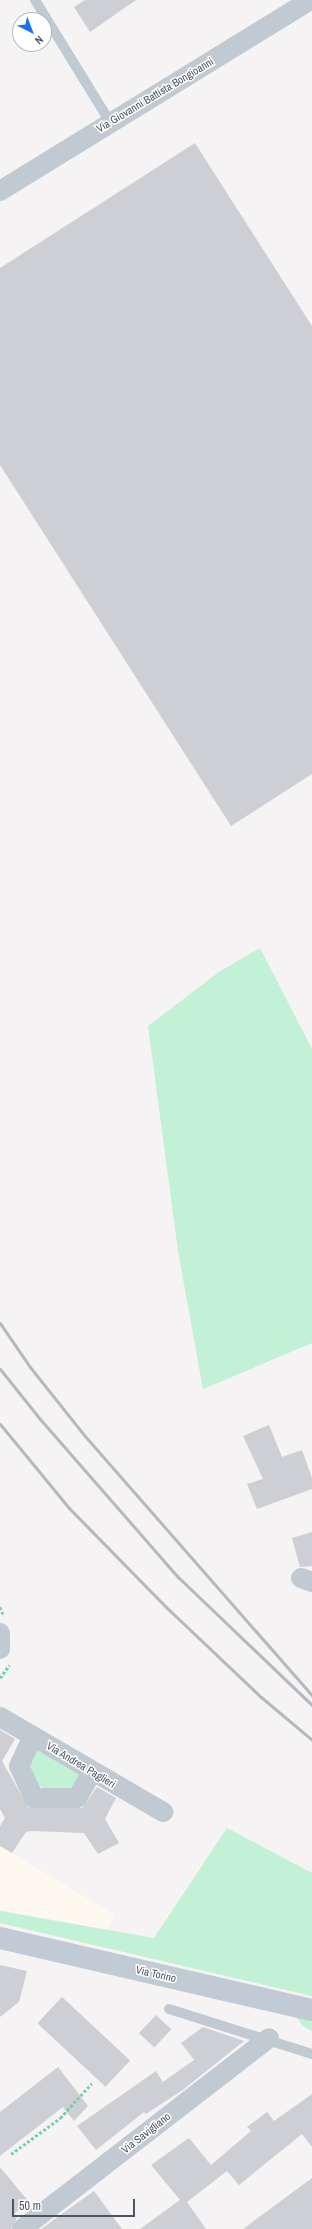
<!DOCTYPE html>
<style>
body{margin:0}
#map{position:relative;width:312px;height:2229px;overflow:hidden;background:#f5f3f3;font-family:"Archivo Narrow",sans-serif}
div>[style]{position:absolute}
.commercial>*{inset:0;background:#fdf9ef}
.green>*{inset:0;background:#c3f1d5}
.building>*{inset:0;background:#cdcfd5;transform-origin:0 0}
.path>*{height:2.5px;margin-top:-1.25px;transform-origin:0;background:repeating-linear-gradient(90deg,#7ad0a6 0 3px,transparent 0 5px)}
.lane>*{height:10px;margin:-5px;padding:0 5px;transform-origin:5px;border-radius:5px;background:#c1cad2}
.street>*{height:20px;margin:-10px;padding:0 10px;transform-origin:10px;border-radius:10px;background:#c1cad2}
.secondary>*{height:22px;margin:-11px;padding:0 11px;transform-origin:11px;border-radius:11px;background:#c1cbd6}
.rail>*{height:3px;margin:-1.5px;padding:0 1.5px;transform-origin:1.5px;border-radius:1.5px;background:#b5b8bd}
span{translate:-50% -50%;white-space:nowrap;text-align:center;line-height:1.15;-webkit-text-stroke:3px #fff;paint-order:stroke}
.street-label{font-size:11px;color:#4a5661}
.north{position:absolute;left:12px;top:12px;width:40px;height:40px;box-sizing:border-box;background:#fff;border:1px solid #b7bbc0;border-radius:50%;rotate:138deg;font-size:11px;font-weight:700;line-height:16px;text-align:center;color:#4a5661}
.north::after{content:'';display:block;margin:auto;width:14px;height:18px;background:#1a73e8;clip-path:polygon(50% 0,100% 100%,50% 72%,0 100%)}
.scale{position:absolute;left:12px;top:2199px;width:123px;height:18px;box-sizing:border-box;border:2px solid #4a5661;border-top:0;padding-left:5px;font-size:12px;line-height:14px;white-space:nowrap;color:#4a5661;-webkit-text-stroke:3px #fff;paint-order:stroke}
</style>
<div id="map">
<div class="commercial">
<i style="clip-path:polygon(0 1846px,115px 1915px,107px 1930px,0 1910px)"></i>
</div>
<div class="green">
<i style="clip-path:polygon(260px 948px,312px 1049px,312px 1343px,203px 1389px,178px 1251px,148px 1026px,219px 972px)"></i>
<i style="clip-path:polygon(36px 1747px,84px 1776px,74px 1792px,51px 1793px,35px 1783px,28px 1765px)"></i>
<i style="clip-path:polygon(227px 1828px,312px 1873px,312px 1996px,0 1923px,0 1911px,154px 1938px)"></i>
<i style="clip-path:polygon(293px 2014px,312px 2019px,312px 2031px,304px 2027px)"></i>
</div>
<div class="building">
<i style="clip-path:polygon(85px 0,136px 0,90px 32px,74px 7px)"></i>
<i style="clip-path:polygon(195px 143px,312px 326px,312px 774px,231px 826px,0 465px,0 268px)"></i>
<i style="clip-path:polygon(269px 1425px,282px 1457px,302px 1450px,312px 1478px,312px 1489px,257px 1509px,247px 1484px,263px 1479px,243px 1436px)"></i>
<i style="clip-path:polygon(312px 1532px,312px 1566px,300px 1567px,292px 1538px)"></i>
<i style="clip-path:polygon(0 1730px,15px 1739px,2px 1761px,28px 1807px,82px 1808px,97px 1787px,116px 1798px,105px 1819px,119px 1843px,98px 1854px,84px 1833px,32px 1831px,26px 1832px,12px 1853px,0 1846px,0 1826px,5px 1818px,0 1809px)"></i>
<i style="clip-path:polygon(0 1965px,27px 1971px,19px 2002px,0 2017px)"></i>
<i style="left:62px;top:1997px;width:93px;height:36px;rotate:43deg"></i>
<i style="left:156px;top:2015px;width:21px;height:25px;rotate:43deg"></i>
<i style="clip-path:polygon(203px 2027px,244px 2041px,184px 2089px,146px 2114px,144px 2112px,96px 2150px,77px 2126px,156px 2071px,163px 2082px,194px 2060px,181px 2043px)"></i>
<i style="clip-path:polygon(58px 2067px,88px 2106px,74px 2121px,63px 2107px,0 2156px,0 2112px)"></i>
<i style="clip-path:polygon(312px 2094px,312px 2147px,302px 2134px,239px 2185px,227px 2171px,187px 2202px,206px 2229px,140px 2229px,180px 2200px,151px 2165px,189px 2138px,211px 2165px,251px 2131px,247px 2127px,267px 2112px,274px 2121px)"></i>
<i style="clip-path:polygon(0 2167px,29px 2202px,14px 2214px,17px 2218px,11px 2229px,0 2229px)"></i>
<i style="clip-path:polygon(312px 2178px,312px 2229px,243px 2229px)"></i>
<i style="clip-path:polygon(94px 2191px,122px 2229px,41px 2229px)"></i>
</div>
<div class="path">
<i style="left:0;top:1607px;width:10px;rotate:66deg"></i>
<i style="left:0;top:1678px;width:16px;rotate:-55deg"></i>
<i style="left:11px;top:2154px;width:61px;rotate:-36.3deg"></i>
<i style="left:60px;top:2118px;width:47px;rotate:-47.6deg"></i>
</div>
<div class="lane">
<i style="left:35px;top:0;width:143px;rotate:58.4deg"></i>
<i style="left:169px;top:2009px;width:150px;rotate:17.5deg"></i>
</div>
<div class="street">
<i style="left:0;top:191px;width:365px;rotate:-31.6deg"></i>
<i style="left:301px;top:1578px;width:12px;rotate:20deg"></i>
<i style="left:0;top:1633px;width:16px;rotate:90deg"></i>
<i style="left:0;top:1717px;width:189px;rotate:30.2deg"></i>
<i style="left:33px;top:1736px;width:33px;rotate:115deg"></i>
<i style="left:19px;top:1766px;width:35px;rotate:65deg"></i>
<i style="left:34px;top:1798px;width:43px"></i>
<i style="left:77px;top:1798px;width:30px;rotate:-60deg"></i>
<i style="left:22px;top:2229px;width:312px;rotate:-37.7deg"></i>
</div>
<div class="secondary">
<i style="left:0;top:1938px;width:320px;rotate:13deg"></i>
</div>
<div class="rail">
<i style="left:0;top:1323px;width:53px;rotate:55.7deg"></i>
<i style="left:30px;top:1367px;width:87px;rotate:51.5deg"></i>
<i style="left:84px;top:1435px;width:346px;rotate:48.8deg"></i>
<i style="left:0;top:1369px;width:64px;rotate:51.3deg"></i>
<i style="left:40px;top:1419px;width:210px;rotate:48.9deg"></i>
<i style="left:178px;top:1577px;width:185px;rotate:43.7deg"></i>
<i style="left:0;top:1424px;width:109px;rotate:50.6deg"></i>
<i style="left:69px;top:1508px;width:139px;rotate:45.6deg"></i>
<i style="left:166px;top:1607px;width:131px;rotate:43.5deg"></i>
<i style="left:261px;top:1697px;width:67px;rotate:40.1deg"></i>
</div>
<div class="street-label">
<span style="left:155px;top:95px;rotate:-31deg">Via Giovanni Battista Bongioanni</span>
<span style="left:81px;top:1765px;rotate:31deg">Via Andrea Paglieri</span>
<span style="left:156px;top:1974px;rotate:13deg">Via Torino</span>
<span style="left:146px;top:2133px;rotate:-38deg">Via Savigliano</span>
</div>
<div class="north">N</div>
<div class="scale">50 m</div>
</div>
